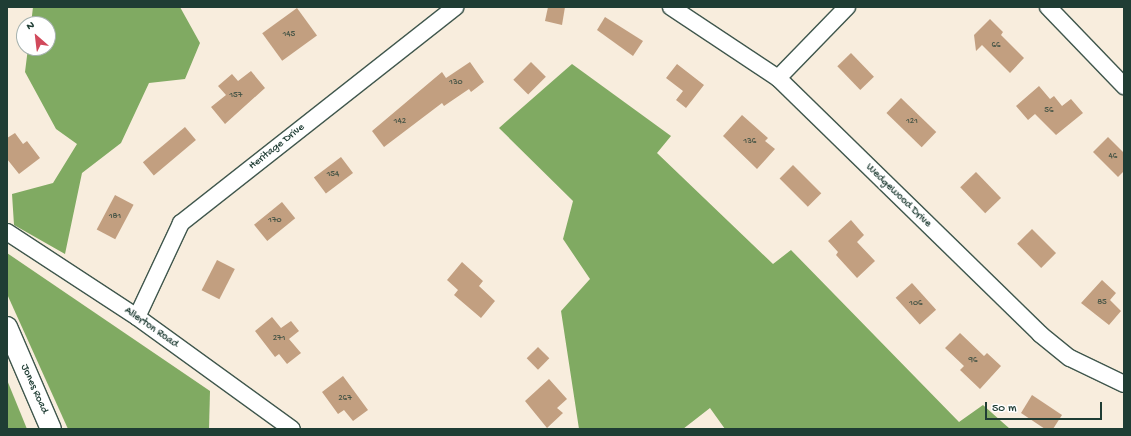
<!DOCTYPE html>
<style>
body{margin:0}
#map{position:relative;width:1131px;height:436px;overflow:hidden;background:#f8eddd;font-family:"Gochi Hand",sans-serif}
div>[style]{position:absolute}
.forest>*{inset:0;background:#80aa62}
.building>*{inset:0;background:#c29f80;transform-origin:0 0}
.roads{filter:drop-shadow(1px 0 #40574d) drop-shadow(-1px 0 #40574d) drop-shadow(0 1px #40574d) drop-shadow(0 -1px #40574d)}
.minor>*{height:16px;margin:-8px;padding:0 8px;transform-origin:8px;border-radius:8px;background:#fff}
.tertiary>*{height:20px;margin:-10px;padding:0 10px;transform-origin:10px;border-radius:10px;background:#fff}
span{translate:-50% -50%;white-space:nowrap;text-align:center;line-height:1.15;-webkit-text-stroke:3px #fff;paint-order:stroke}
.number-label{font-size:9px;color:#485647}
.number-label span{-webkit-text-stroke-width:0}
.street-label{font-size:11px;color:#1f3d34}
.frame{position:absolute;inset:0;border:8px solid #1f3d34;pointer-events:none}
.north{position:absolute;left:16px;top:16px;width:40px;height:40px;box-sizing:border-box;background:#fff;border:1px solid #a5b1ae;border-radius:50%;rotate:332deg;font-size:11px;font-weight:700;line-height:16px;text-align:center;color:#1f3d34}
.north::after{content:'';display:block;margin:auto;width:14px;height:18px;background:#d1495b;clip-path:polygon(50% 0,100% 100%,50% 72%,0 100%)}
.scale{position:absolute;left:985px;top:402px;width:117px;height:18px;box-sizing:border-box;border:2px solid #1f3d34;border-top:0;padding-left:5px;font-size:12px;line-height:14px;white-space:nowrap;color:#1f3d34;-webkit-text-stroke:3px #fff;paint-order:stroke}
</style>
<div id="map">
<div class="forest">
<i style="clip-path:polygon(33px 7px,180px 7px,200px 43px,185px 79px,149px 83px,121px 143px,82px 173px,65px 254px,14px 225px,12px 194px,53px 183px,77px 144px,56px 129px,25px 72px,28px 48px,48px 48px,48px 24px,31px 24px)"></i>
<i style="clip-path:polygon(572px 64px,671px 136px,657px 153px,773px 264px,791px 250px,959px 422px,983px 405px,1010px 429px,725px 429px,710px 408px,683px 429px,579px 429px,561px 311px,590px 279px,563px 239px,573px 201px,499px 128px)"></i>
<i style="clip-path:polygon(7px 253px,210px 391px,209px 429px,68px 429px,7px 294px)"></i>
<i style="clip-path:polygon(7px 380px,27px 429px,7px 429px)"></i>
</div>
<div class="building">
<i style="clip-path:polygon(548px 7px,565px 7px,562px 25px,545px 21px)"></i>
<i style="left:297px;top:8px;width:34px;height:43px;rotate:54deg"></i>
<i style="clip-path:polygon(605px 17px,643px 41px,633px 56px,597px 30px)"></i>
<i style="clip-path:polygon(990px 19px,1003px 32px,1001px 35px,1024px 58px,1010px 73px,982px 45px,976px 51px,974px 35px)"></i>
<i style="left:851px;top:53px;width:33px;height:19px;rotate:46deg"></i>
<i style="clip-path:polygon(470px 62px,484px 82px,471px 92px,469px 89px,444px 106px,442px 103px,384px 147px,372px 131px,442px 72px,446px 78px)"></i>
<i style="left:531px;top:62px;width:21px;height:25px;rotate:45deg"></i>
<i style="clip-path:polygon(677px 64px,704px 85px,686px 108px,676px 100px,683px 91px,666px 78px)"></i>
<i style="clip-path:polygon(251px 71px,265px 88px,225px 124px,211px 107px,226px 95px,218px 86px,232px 74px,238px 81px)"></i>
<i style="clip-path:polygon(1039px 86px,1050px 99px,1054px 96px,1062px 106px,1071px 99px,1083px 113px,1056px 135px,1035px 114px,1028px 120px,1016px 106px)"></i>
<i style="left:901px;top:98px;width:49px;height:21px;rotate:44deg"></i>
<i style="clip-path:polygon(742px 115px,768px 138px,765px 141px,775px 149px,757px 169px,723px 136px)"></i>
<i style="left:185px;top:127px;width:17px;height:55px;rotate:50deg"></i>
<i style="clip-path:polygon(15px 133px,23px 144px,27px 141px,40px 158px,19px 174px,7px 159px,7px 138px)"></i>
<i style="clip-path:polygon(1108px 137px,1124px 153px,1124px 171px,1118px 177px,1093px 152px)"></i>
<i style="left:341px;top:157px;width:20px;height:34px;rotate:53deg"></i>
<i style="left:793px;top:165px;width:40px;height:19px;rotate:45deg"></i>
<i style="left:976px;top:172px;width:36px;height:22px;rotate:46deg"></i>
<i style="left:115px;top:195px;width:21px;height:39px;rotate:28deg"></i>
<i style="left:282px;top:202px;width:21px;height:36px;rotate:51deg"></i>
<i style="clip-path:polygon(851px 220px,864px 235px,857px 242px,875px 261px,857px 278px,836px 255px,838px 252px,828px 241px)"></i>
<i style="left:1032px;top:229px;width:34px;height:21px;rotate:45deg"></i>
<i style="left:217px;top:260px;width:20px;height:34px;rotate:27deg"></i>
<i style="clip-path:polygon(462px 262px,483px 281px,479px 286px,495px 301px,481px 318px,454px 295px,458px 290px,447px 280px)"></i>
<i style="clip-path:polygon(1102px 280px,1116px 293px,1110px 300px,1121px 311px,1109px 325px,1081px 303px)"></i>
<i style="left:912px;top:283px;width:36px;height:22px;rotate:48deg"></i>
<i style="clip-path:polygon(272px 317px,281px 328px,291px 321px,299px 331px,289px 339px,301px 353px,287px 364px,279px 354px,275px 357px,255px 331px)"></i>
<i style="clip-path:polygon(960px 333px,984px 356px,987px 353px,1001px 366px,980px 389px,960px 370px,964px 366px,945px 348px)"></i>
<i style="left:538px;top:347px;width:16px;height:16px;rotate:45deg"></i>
<i style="clip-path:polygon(343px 376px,368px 410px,353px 421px,344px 410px,338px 414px,322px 392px)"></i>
<i style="clip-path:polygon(549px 379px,567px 399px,557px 408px,563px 413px,547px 428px,525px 401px)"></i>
<i style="clip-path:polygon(1032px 395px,1062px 415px,1053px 429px,1045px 429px,1021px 413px)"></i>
</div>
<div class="roads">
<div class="minor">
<i style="left:671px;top:7px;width:128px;rotate:33.6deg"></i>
<i style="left:778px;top:78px;width:366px;rotate:44.3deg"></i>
<i style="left:1040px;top:334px;width:38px;rotate:39deg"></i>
<i style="left:1070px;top:358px;width:60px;rotate:25.7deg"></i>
<i style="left:1048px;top:7px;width:110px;rotate:46.1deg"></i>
<i style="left:778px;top:78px;width:99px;rotate:-45.8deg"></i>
<i style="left:7px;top:232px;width:155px;rotate:33.2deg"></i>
<i style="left:137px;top:317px;width:191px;rotate:35.9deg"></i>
<i style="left:137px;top:317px;width:104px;rotate:-64.9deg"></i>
<i style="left:181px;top:223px;width:349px;rotate:-38.2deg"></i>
</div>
<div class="tertiary">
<i style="left:7px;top:327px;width:111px;rotate:66.7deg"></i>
</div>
</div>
<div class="number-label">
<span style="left:289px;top:35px">145</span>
<span style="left:996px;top:46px">66</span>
<span style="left:456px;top:83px">130</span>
<span style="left:236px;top:96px">157</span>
<span style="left:1049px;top:111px">56</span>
<span style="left:400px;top:122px">142</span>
<span style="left:912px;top:122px">121</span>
<span style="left:750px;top:142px">136</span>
<span style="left:1113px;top:157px">46</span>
<span style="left:333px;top:175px">154</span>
<span style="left:115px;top:217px">181</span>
<span style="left:275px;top:221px">170</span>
<span style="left:1102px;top:303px">85</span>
<span style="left:916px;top:304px">106</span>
<span style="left:279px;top:339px">271</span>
<span style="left:973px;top:361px">96</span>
<span style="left:345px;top:399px">267</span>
</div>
<div class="street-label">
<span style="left:277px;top:147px;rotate:-38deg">Heritage Drive</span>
<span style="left:898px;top:196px;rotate:44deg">Wedgewood Drive</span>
<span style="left:151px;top:328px;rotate:35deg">Allerton Road</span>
<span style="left:34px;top:389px;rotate:66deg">Jones Road</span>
</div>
<div class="frame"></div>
<div class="north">N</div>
<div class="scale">50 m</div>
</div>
